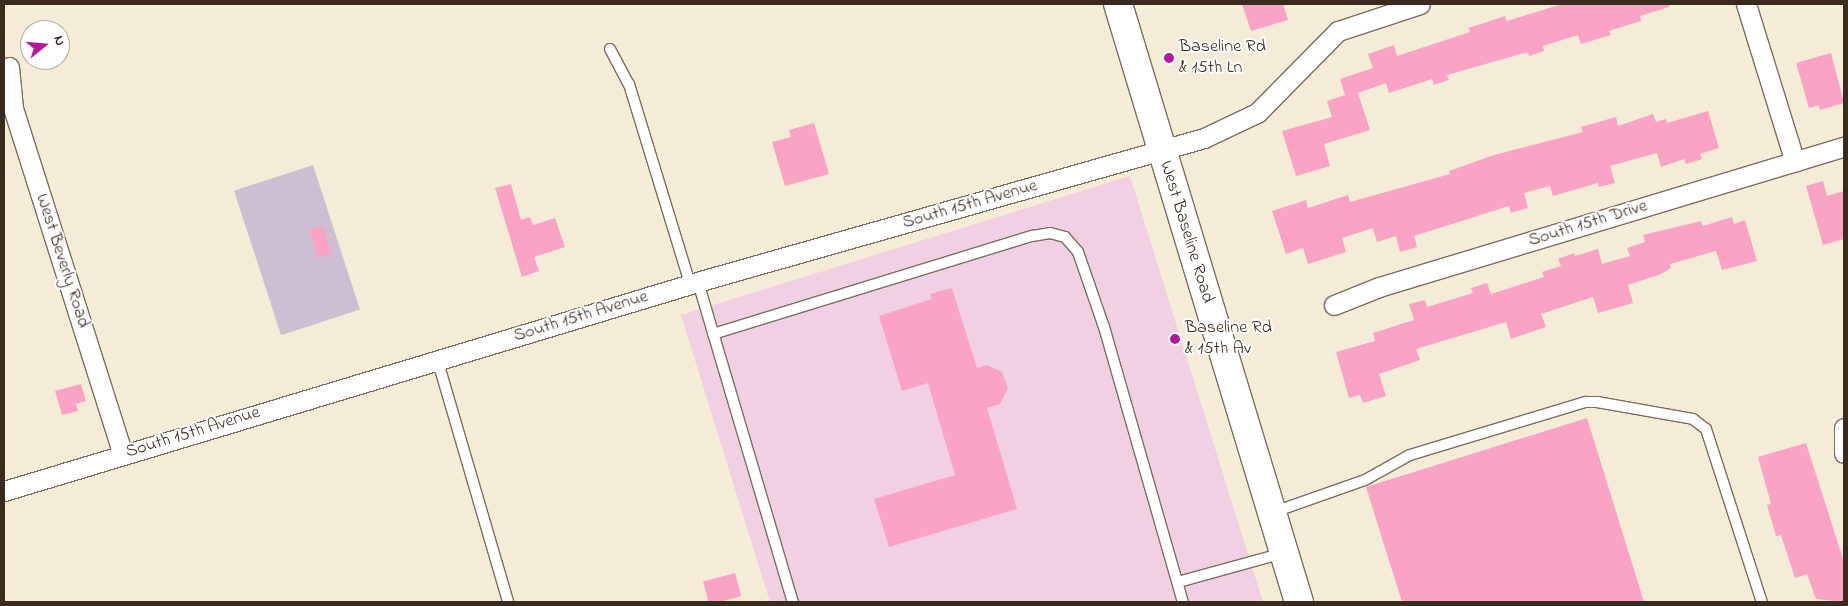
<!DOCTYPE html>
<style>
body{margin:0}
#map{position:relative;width:1848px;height:606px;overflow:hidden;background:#f4ecd7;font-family:"Indie Flower",sans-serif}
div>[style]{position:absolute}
.built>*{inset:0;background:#f1d0e3}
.industrial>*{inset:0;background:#cebed1;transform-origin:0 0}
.building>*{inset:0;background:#faa3c4;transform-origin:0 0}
.roads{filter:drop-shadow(1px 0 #7c6e5f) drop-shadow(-1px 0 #7c6e5f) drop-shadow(0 1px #7c6e5f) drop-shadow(0 -1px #7c6e5f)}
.lane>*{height:10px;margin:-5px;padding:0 5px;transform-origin:5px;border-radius:5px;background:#fff}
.street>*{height:19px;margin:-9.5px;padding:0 9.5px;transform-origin:9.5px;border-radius:9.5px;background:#fff}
.primary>*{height:28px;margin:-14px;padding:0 14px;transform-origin:14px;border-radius:14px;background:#fff}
.dots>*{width:14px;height:14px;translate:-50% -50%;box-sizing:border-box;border:2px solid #fff;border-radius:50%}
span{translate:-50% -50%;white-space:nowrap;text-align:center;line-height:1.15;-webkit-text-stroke:4px #fff;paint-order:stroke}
.poi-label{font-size:18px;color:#3b2a1e}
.left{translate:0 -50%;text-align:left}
.street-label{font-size:18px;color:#3b2a1e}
.frame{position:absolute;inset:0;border:5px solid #3b2a1e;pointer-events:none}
.north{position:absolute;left:20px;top:20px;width:50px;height:50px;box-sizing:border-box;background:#fff;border:1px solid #b1aaa5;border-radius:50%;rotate:73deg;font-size:14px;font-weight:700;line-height:20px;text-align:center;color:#3b2a1e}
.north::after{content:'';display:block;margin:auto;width:18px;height:22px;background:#b5179e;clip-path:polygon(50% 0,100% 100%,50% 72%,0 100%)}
</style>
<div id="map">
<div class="built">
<i style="clip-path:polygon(1130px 176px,1263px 602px,770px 602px,681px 315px)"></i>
</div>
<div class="industrial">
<i style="left:313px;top:165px;width:152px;height:83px;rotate:72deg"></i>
</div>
<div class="building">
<i style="clip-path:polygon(1242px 4px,1283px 4px,1288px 20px,1251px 31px)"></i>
<i style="clip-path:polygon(1562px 4px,1669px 4px,1669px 7px,1640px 16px,1641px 21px,1609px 31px,1611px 35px,1581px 44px,1578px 35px,1543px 46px,1544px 51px,1529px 56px,1528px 52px,1447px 75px,1449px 80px,1434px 85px,1432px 79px,1389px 93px,1386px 83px,1358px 93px,1370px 130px,1324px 144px,1330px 166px,1296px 176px,1282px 131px,1332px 117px,1327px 101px,1345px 95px,1340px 79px,1373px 68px,1368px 54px,1394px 45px,1397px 56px,1470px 32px,1468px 28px,1487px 22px,1505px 16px,1507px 21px)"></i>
<i style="clip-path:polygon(1831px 53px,1844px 103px,1820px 110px,1819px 105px,1809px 108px,1796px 63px)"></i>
<i style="clip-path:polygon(1708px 111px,1719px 148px,1700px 154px,1702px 159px,1686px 164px,1684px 159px,1661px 167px,1657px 153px,1610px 166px,1615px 183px,1599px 187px,1598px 183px,1553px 196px,1550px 186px,1524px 193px,1528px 208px,1511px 213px,1509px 206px,1414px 236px,1417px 247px,1400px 252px,1396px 236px,1377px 242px,1373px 228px,1342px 238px,1346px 252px,1308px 264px,1303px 248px,1286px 254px,1272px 211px,1306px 200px,1308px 208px,1348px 195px,1350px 202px,1450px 174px,1449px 171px,1494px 155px,1583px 132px,1581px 127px,1616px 117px,1618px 126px,1653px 114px,1656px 122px,1666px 119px,1667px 123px)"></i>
<i style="clip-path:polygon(814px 123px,829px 174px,785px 186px,772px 142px,791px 137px,789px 130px)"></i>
<i style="clip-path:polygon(1823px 181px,1827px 196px,1844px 191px,1844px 239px,1823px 245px,1806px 186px)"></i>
<i style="clip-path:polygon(511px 184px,521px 220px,530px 217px,533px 225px,555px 218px,565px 247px,534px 257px,539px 271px,522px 277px,495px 188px)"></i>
<i style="clip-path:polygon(1732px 217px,1734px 224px,1745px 220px,1757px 261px,1722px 270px,1716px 251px,1670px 264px,1671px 268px,1661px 274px,1628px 285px,1633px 303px,1598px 313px,1593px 297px,1541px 314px,1546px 327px,1511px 339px,1506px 322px,1416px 349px,1420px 360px,1379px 374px,1386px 396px,1363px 403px,1360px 395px,1349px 398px,1336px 352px,1375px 341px,1373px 333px,1414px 320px,1409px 304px,1425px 300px,1427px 307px,1473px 293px,1471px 288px,1487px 283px,1491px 294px,1544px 277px,1542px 272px,1561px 266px,1558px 259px,1574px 253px,1575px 256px,1598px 249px,1602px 264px,1630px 256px,1627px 248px,1645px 242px,1643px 235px,1701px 221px,1703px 226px)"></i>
<i style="left:323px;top:226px;width:29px;height:14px;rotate:74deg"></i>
<i style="clip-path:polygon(952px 288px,977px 368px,987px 365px,1002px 372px,1008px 388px,1000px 404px,987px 408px,1017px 509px,889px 547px,874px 499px,955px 475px,928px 383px,902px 391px,879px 316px,932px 299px,930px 294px)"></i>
<i style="clip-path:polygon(81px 384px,86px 401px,76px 404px,78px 411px,62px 415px,55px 391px)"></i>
<i style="clip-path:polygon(1587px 418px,1644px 602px,1402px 602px,1366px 487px)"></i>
<i style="clip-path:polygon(1806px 443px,1844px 562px,1844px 602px,1816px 599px,1807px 574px,1795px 578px,1781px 535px,1776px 536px,1767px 505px,1771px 504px,1758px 457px)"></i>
<i style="left:735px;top:573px;width:24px;height:33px;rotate:75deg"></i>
</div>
<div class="roads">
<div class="lane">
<i style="left:610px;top:49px;width:40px;rotate:62deg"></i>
<i style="left:629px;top:84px;width:209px;rotate:73deg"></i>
<i style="left:698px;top:282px;width:334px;rotate:73.5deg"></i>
<i style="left:713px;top:334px;width:334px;rotate:-17.1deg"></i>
<i style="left:1032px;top:236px;width:18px;rotate:-9deg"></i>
<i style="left:1050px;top:233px;width:16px;rotate:15deg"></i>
<i style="left:1065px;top:237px;width:20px;rotate:49deg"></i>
<i style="left:1078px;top:252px;width:79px;rotate:70.9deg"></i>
<i style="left:1104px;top:327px;width:286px;rotate:74deg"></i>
<i style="left:438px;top:362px;width:250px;rotate:73.7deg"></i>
<i style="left:1274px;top:512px;width:96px;rotate:-19.4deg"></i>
<i style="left:1365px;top:480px;width:51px;rotate:-29.1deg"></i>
<i style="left:1410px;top:455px;width:184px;rotate:-16.8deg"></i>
<i style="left:1586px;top:402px;width:11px"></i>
<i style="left:1597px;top:402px;width:97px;rotate:10deg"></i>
<i style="left:1693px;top:419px;width:16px;rotate:38deg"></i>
<i style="left:1706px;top:429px;width:182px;rotate:72.1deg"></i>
<i style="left:1178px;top:582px;width:109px;rotate:-15.4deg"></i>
</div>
<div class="street">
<i style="left:1746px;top:4px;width:165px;rotate:72.8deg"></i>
<i style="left:9px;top:67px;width:41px;rotate:84.4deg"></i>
<i style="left:13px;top:108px;width:363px;rotate:72.4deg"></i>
<i style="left:1334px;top:305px;width:48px;rotate:-21.8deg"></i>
<i style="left:1379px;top:287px;width:486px;rotate:-16.8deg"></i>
<i style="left:1844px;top:428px;width:25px;rotate:90deg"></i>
<i style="left:4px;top:491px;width:731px;rotate:-16.77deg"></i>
<i style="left:704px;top:280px;width:520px;rotate:-15.85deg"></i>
<i style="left:1204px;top:138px;width:59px;rotate:-25.3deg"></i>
<i style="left:1257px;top:113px;width:115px;rotate:-45.4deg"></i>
<i style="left:1338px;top:31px;width:86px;rotate:-18.2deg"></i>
</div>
<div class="primary">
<i style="left:1118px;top:4px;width:625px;rotate:73.16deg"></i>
</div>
</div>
<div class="dots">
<i style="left:1169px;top:58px;background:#b5179e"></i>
<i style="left:1175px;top:339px;background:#b5179e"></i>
</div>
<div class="poi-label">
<span class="left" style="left:1179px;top:58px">Baseline Rd<br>&amp; 15th Ln</span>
<span class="left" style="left:1185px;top:339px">Baseline Rd<br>&amp; 15th Av</span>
</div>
<div class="street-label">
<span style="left:970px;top:205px;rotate:-16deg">South 15th Avenue</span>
<span style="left:1588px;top:224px;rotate:-17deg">South 15th Drive</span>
<span style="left:1186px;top:232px;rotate:73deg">West Baseline Road</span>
<span style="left:62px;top:261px;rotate:72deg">West Beverly Road</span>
<span style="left:581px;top:317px;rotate:-17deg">South 15th Avenue</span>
<span style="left:193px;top:433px;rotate:-17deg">South 15th Avenue</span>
</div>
<div class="frame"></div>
<div class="north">N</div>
</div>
